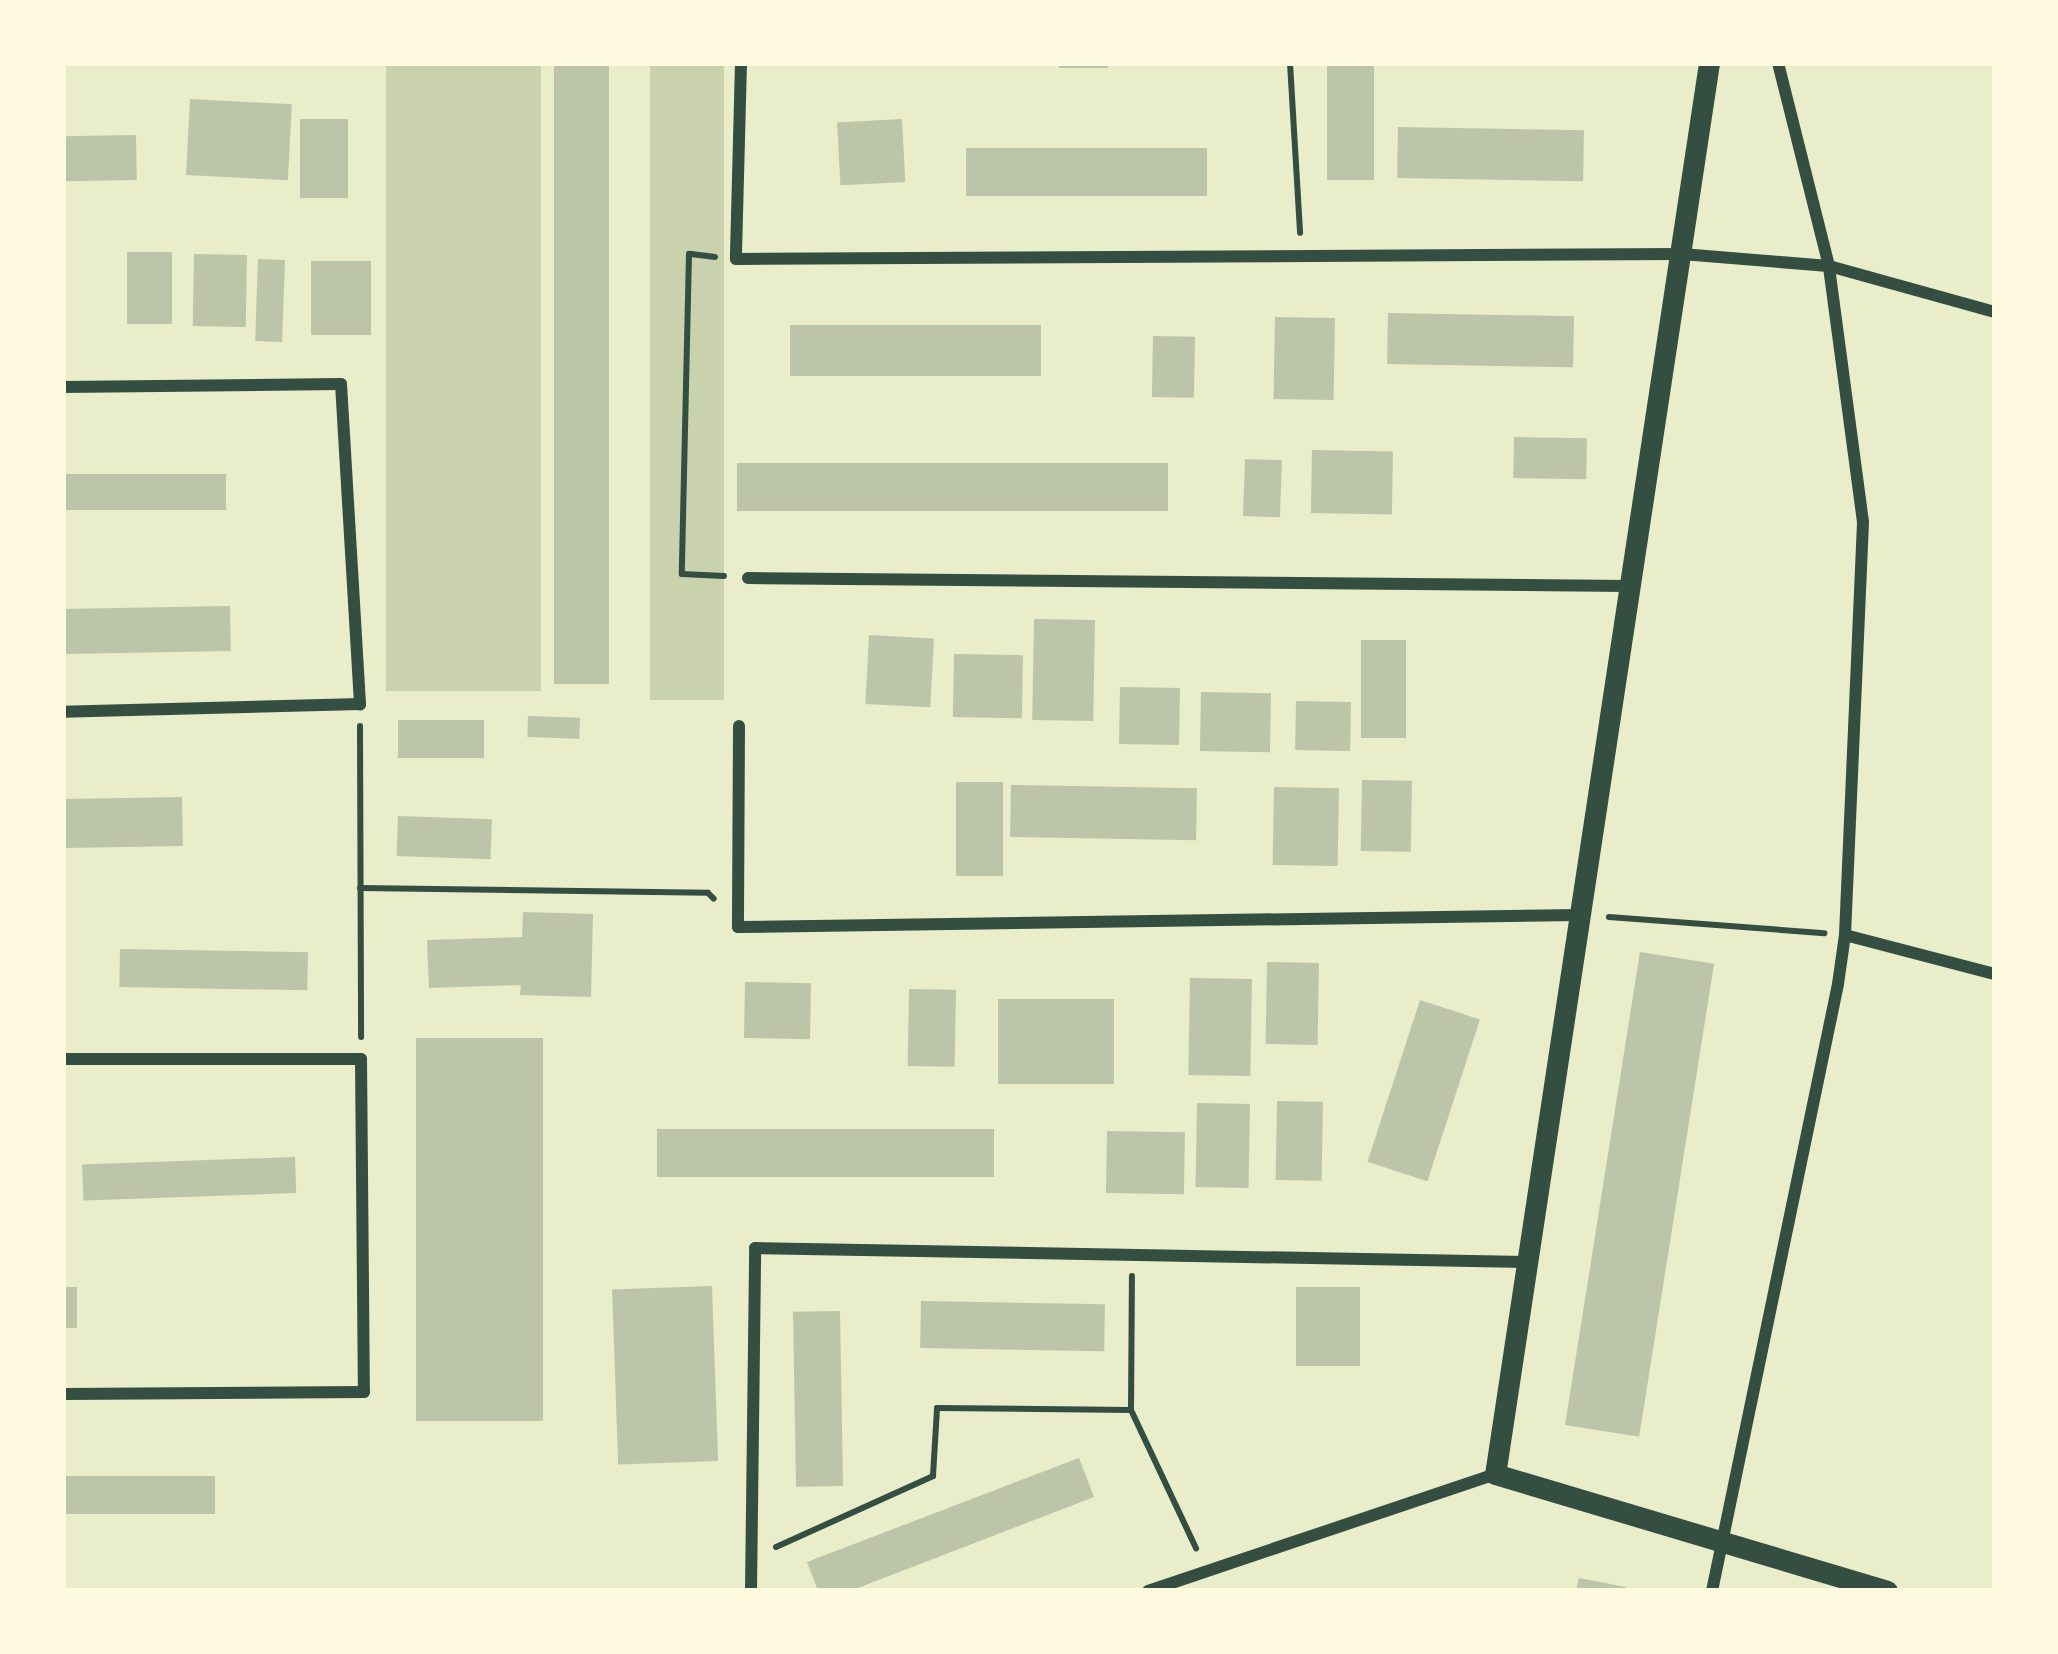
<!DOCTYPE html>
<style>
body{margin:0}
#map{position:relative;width:2058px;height:1654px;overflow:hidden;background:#e9edc9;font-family:Inter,sans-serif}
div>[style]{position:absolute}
.green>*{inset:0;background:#cad2ad;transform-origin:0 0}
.building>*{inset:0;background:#bcc5a7;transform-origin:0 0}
.path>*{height:6px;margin:-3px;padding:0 3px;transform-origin:3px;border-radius:3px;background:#344e41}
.minor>*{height:12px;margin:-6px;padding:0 6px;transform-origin:6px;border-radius:6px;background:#344e41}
.tertiary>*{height:21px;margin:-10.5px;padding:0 10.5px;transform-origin:10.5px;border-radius:10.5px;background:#344e41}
span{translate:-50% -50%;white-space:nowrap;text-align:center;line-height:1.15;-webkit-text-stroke:12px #fefae0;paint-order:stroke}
.frame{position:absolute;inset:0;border:66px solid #fefae0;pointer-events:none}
</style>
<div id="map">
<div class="green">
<i style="left:386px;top:63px;width:155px;height:628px"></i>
<i style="left:650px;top:63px;width:74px;height:637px"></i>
</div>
<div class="building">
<i style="left:554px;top:63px;width:55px;height:621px"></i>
<i style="left:1059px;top:63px;width:49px;height:5px"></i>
<i style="left:1327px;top:63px;width:47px;height:117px"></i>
<i style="left:190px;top:99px;width:102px;height:76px;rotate:3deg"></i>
<i style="left:300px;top:119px;width:48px;height:79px"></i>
<i style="left:902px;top:119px;width:63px;height:65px;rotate:87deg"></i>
<i style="left:1398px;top:127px;width:186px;height:51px;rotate:1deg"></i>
<i style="left:136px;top:135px;width:45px;height:73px;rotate:89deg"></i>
<i style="left:966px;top:148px;width:241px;height:48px"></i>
<i style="left:127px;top:252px;width:45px;height:72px"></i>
<i style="left:194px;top:254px;width:53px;height:72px;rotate:1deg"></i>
<i style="left:258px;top:259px;width:27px;height:82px;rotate:2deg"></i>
<i style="left:311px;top:261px;width:60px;height:74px"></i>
<i style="left:1388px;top:313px;width:186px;height:51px;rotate:1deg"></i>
<i style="left:1275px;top:317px;width:60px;height:82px;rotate:1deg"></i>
<i style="left:790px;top:325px;width:251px;height:51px"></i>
<i style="left:1153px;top:336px;width:42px;height:61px;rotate:1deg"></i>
<i style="left:1514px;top:437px;width:73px;height:41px;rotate:1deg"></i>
<i style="left:1312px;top:450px;width:81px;height:63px;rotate:1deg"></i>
<i style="left:1245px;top:459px;width:37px;height:57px;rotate:2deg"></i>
<i style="left:737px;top:463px;width:431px;height:48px"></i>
<i style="left:63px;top:474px;width:163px;height:36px"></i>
<i style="left:230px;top:606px;width:45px;height:167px;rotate:89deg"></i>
<i style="left:1034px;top:619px;width:61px;height:101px;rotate:1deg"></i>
<i style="left:869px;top:635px;width:65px;height:69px;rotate:3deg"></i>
<i style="left:1361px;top:640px;width:45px;height:98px"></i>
<i style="left:954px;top:654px;width:69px;height:63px;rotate:1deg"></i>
<i style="left:1120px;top:687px;width:60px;height:57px;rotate:1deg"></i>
<i style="left:1201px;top:692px;width:70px;height:59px;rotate:1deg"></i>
<i style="left:1296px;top:701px;width:55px;height:49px;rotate:1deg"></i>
<i style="left:528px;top:716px;width:52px;height:21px;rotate:2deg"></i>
<i style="left:398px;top:720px;width:86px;height:38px"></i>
<i style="left:1362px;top:780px;width:50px;height:71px;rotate:1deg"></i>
<i style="left:956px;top:782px;width:47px;height:94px"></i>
<i style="left:1011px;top:785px;width:186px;height:52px;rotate:1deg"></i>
<i style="left:1274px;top:787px;width:65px;height:78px;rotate:1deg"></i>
<i style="left:182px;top:797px;width:49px;height:119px;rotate:89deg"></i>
<i style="left:398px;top:816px;width:94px;height:40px;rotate:2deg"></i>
<i style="clip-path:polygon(523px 912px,593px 914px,591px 997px,520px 995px,521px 985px,429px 988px,427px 940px,522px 937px)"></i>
<i style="left:120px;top:949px;width:188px;height:38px;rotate:1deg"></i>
<i style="left:1640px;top:952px;width:75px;height:479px;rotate:9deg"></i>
<i style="left:1267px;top:962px;width:52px;height:82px;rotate:1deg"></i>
<i style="left:1190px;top:978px;width:62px;height:97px;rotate:1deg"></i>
<i style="left:745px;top:982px;width:66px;height:56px;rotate:1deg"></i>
<i style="left:909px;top:989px;width:47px;height:77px;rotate:1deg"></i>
<i style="left:998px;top:999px;width:116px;height:85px"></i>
<i style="left:1420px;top:1000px;width:63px;height:170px;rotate:18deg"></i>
<i style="left:416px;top:1038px;width:127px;height:383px"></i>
<i style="left:1277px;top:1101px;width:46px;height:79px;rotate:1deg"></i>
<i style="left:1197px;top:1103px;width:53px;height:84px;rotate:1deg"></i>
<i style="left:657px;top:1129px;width:337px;height:48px"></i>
<i style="left:1107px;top:1131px;width:78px;height:62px;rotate:1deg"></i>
<i style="left:295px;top:1157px;width:36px;height:213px;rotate:88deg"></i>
<i style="left:712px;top:1286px;width:175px;height:100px;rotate:88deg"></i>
<i style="left:63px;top:1287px;width:14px;height:41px"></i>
<i style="left:1296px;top:1287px;width:64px;height:79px"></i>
<i style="left:921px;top:1301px;width:184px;height:47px;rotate:1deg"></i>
<i style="left:840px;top:1311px;width:175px;height:47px;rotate:89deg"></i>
<i style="clip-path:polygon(1079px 1458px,1094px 1497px,850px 1591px,818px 1591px,807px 1562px)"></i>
<i style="left:215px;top:1476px;width:38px;height:152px;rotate:90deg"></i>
<i style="clip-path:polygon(1579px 1578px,1626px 1587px,1625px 1591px,1576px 1591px)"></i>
</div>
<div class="path">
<i style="left:1290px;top:63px;width:170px;rotate:86.6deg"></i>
<i style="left:715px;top:257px;width:26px;rotate:-173deg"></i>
<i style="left:689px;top:254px;width:320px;rotate:91.3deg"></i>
<i style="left:682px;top:574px;width:42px;rotate:2.7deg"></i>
<i style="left:360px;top:726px;width:311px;rotate:89.8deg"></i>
<i style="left:360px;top:888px;width:348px;rotate:0.8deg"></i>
<i style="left:708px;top:893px;width:8px;rotate:45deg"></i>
<i style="left:1609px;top:917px;width:216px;rotate:4.3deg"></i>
<i style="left:1131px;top:1410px;width:153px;rotate:64.8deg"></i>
<i style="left:776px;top:1547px;width:172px;rotate:-24.3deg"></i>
<i style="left:933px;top:1476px;width:68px;rotate:-86.6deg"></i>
<i style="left:937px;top:1408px;width:194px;rotate:0.6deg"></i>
<i style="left:1131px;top:1410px;width:134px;rotate:-89.6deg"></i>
</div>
<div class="minor">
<i style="left:741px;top:63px;width:196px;rotate:91.5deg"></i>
<i style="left:736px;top:259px;width:946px;rotate:-0.3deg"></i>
<i style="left:1682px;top:254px;width:147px;rotate:4.7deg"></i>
<i style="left:1829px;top:266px;width:172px;rotate:15.5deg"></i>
<i style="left:63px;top:387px;width:278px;rotate:-0.6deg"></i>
<i style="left:341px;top:384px;width:321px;rotate:86.6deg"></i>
<i style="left:360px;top:704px;width:297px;rotate:178.5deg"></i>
<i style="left:748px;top:578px;width:880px;rotate:0.52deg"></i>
<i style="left:739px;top:726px;width:201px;rotate:90.3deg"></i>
<i style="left:738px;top:927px;width:842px;rotate:-0.82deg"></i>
<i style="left:1845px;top:935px;width:155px;rotate:14.6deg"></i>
<i style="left:63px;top:1059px;width:298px"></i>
<i style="left:361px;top:1059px;width:333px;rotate:89.5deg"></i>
<i style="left:364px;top:1392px;width:301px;rotate:179.6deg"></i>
<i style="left:751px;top:1591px;width:343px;rotate:-89.3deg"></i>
<i style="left:755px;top:1248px;width:771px;rotate:1.04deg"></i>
<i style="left:1148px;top:1591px;width:366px;rotate:-18.6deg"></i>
<i style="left:1712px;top:1591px;width:620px;rotate:-78.27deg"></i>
<i style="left:1838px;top:984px;width:49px;rotate:-81.9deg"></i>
<i style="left:1845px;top:935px;width:413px;rotate:-87.5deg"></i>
<i style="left:1863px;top:522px;width:258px;rotate:-97.6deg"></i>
<i style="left:1829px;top:266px;width:209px;rotate:-104.1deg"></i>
</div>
<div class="tertiary">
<i style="left:1709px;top:63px;width:1427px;rotate:98.62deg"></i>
<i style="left:1495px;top:1474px;width:409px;rotate:16.6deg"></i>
</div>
<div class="frame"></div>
</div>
